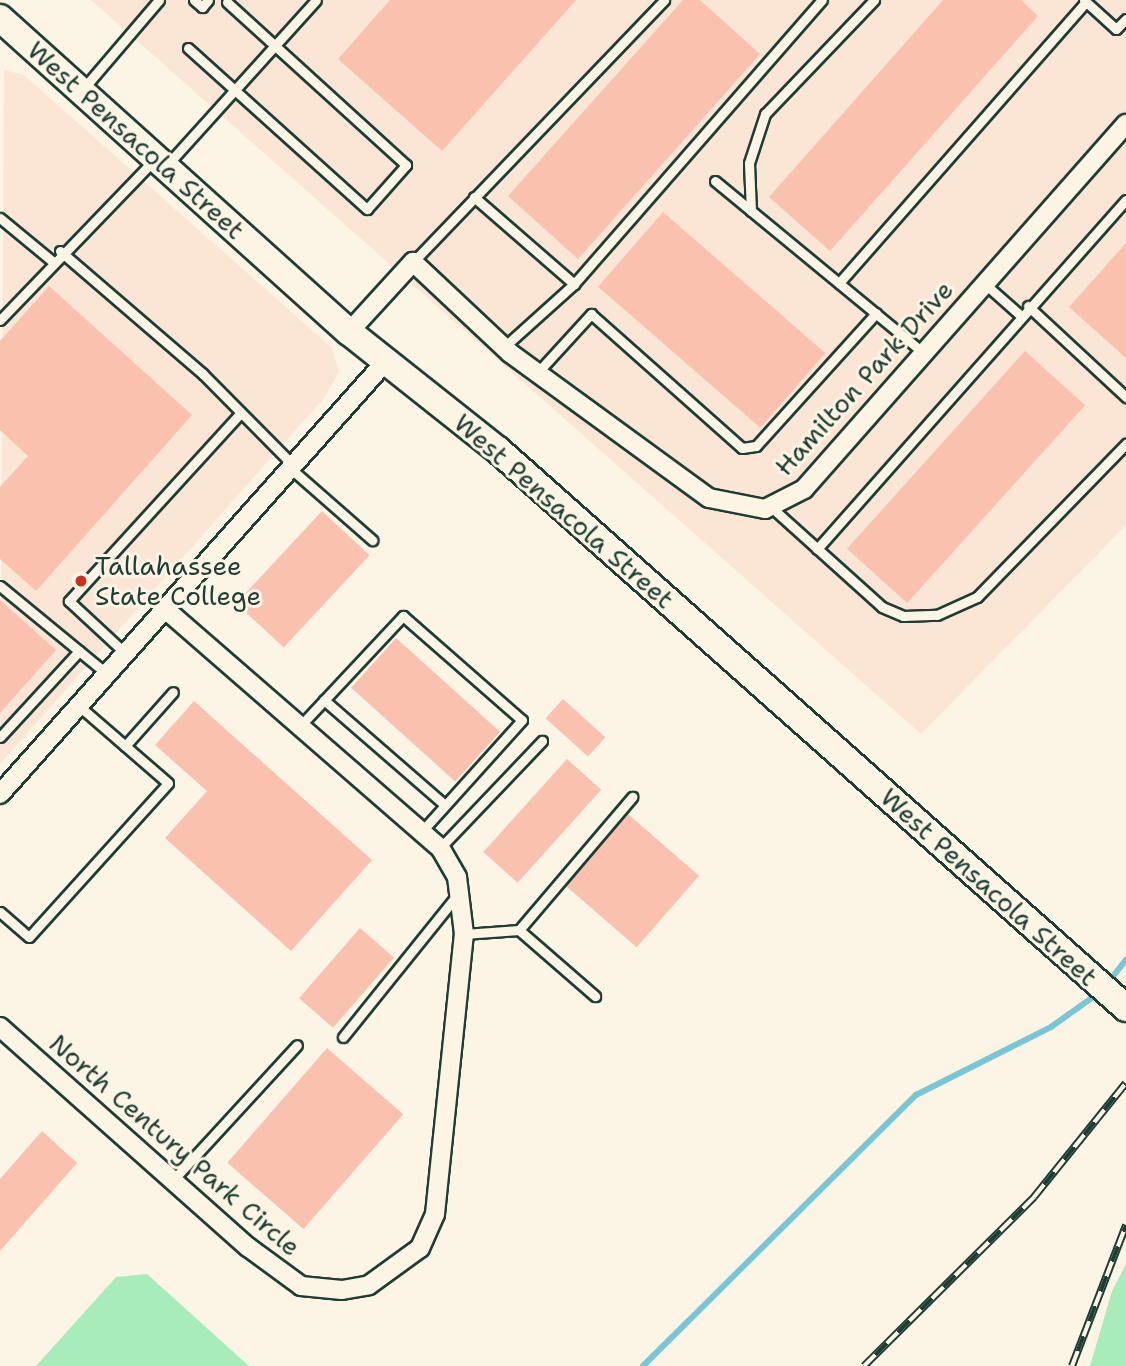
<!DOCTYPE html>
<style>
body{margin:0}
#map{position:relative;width:1126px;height:1366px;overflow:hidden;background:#fcf5e5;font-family:"Shantell Sans",sans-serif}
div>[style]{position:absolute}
.built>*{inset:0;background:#fbe5d5}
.green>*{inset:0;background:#a8edb9}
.stream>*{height:6px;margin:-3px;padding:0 3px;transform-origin:3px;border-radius:3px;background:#79c6d7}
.building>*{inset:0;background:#fac1af;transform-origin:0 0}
.roads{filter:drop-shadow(2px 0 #1f3d34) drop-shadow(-2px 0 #1f3d34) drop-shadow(0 2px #1f3d34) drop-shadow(0 -2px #1f3d34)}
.service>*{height:9px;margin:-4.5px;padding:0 4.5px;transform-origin:4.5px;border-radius:4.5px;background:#fcf5e5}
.minor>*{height:18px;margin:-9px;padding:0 9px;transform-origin:9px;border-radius:9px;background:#fcf5e5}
.secondary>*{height:26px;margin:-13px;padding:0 13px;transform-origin:13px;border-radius:13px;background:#fcf5e5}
.rail>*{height:8px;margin-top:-4px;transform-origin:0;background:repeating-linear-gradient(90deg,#fcf5e5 0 16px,#1f3d34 0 32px);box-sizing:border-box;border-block:2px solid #1f3d34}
.dots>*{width:19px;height:19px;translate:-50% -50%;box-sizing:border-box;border:4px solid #fcf5e5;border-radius:50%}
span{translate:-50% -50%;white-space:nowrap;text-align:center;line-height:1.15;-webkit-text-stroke:6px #fcf5e5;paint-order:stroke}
.street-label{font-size:26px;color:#1f3d34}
.poi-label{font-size:26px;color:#1f3d34}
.left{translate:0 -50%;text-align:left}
</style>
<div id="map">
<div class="built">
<i style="clip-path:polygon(91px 0,1126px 0,1126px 525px,921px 734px)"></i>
<i style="clip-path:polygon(4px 70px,24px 75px,332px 348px,339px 372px,324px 398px,0 764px)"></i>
</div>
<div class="green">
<i style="clip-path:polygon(1126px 1264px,1126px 1366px,1090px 1366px,1112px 1291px)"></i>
<i style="clip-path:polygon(147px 1274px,249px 1366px,36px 1366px,116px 1277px)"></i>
</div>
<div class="stream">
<i style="left:1107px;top:984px;width:31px;rotate:-52deg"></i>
<i style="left:643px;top:1366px;width:385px;rotate:-44.8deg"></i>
<i style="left:916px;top:1095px;width:151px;rotate:-26.7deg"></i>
<i style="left:1051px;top:1027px;width:60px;rotate:-35.5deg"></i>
</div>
<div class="building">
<i style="clip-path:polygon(390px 0,576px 0,442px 151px,338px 59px)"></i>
<i style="clip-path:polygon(683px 0,700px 0,760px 54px,578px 259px,508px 196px)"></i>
<i style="clip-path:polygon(943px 0,1021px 0,1038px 16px,830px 251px,769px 197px)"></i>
<i style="left:663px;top:212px;width:215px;height:99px;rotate:41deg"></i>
<i style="clip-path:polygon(1126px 243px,1126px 358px,1069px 307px)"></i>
<i style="clip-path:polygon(49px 286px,192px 415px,36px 591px,0 559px,0 487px,28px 456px,0 430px,0 341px)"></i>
<i style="left:1025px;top:351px;width:81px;height:266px;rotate:42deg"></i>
<i style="left:322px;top:511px;width:65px;height:126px;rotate:43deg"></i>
<i style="clip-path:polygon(0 600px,56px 650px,0 713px)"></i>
<i style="left:396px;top:638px;width:140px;height:67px;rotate:42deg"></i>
<i style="left:563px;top:699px;width:57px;height:26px;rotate:42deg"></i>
<i style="clip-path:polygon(194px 701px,372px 860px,291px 951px,165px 838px,207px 791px,155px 745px)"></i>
<i style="left:567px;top:759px;width:46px;height:125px;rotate:42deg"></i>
<i style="left:628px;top:814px;width:94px;height:95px;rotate:41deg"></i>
<i style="left:360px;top:928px;width:45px;height:93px;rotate:41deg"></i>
<i style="left:327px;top:1048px;width:101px;height:152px;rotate:41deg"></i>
<i style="clip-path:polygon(42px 1131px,77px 1163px,0 1251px,0 1179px)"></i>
</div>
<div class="roads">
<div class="service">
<i style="left:194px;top:0;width:11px;rotate:41deg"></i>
<i style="left:202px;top:7px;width:9px;rotate:-49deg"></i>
<i style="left:1084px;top:0;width:43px;rotate:42.2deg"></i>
<i style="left:1116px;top:29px;width:14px;rotate:-45deg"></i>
<i style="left:188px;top:48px;width:241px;rotate:42deg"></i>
<i style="left:367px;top:209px;width:59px;rotate:-48.4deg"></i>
<i style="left:406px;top:165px;width:242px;rotate:-137.7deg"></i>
<i style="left:83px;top:89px;width:117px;rotate:-49.5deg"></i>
<i style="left:167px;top:165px;width:222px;rotate:-47.9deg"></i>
<i style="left:715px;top:181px;width:271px;rotate:39.5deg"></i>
<i style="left:474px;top:197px;width:133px;rotate:41deg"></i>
<i style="left:751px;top:211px;width:48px;rotate:-92.4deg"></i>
<i style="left:749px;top:163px;width:52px;rotate:-71.9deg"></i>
<i style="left:765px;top:114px;width:158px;rotate:-46.3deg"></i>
<i style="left:0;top:218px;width:67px;rotate:39.6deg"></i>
<i style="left:60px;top:251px;width:189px;rotate:40.7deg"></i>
<i style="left:203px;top:374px;width:127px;rotate:45.3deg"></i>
<i style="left:413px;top:262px;width:363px;rotate:-46.2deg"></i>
<i style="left:839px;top:283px;width:374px;rotate:-48.7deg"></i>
<i style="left:985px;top:284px;width:47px;rotate:41.5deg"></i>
<i style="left:1028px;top:306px;width:134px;rotate:42.9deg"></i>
<i style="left:0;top:320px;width:222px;rotate:-46.1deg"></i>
<i style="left:504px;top:347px;width:94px;rotate:-42deg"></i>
<i style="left:574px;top:284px;width:377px;rotate:-48.9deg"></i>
<i style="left:538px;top:372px;width:79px;rotate:-47.6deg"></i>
<i style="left:591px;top:314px;width:202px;rotate:41.6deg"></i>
<i style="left:742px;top:448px;width:14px;rotate:-8deg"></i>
<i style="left:756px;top:446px;width:179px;rotate:-47.9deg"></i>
<i style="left:289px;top:467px;width:111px;rotate:41.3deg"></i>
<i style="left:771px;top:507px;width:149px;rotate:42deg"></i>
<i style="left:882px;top:607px;width:23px;rotate:23deg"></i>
<i style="left:903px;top:616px;width:34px;rotate:-2deg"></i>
<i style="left:937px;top:615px;width:44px;rotate:-24.2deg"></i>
<i style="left:977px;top:597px;width:214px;rotate:-45.8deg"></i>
<i style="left:817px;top:549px;width:466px;rotate:-48.5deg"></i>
<i style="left:0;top:586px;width:137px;rotate:39.4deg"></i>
<i style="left:124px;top:652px;width:75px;rotate:-137.2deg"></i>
<i style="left:69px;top:601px;width:251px;rotate:-47.6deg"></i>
<i style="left:324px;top:700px;width:160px;rotate:41deg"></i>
<i style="left:300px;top:726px;width:151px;rotate:-46.9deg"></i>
<i style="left:403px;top:616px;width:158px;rotate:41.2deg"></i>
<i style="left:522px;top:720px;width:151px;rotate:132deg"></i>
<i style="left:0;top:737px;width:117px;rotate:-47.4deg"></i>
<i style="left:125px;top:746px;width:72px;rotate:-48.4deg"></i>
<i style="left:440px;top:848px;width:148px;rotate:-46.4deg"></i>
<i style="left:0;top:912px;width:38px;rotate:41deg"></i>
<i style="left:29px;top:937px;width:207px;rotate:-47.9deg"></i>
<i style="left:168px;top:783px;width:119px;rotate:-139.1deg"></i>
<i style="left:519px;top:930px;width:101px;rotate:41deg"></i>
<i style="left:464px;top:934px;width:55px;rotate:-4.2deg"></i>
<i style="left:519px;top:930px;width:175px;rotate:-49.6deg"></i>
<i style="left:343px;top:1037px;width:184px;rotate:-51.2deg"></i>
<i style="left:173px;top:1180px;width:183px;rotate:-47.4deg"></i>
</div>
<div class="minor">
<i style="left:349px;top:332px;width:95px;rotate:-47.6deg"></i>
<i style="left:413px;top:262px;width:133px;rotate:43.2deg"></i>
<i style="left:510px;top:353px;width:246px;rotate:36.1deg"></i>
<i style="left:709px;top:498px;width:57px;rotate:11.1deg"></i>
<i style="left:765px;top:509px;width:44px;rotate:-27.1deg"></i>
<i style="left:804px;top:489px;width:487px;rotate:-48.6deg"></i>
<i style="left:0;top:794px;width:580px;rotate:-48.28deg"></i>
<i style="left:0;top:1027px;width:332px;rotate:41.6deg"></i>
<i style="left:248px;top:1247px;width:66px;rotate:36.3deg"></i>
<i style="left:301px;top:1286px;width:41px;rotate:5.6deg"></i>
<i style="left:342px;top:1290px;width:27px;rotate:-10deg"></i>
<i style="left:369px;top:1285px;width:63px;rotate:-36deg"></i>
<i style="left:420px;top:1248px;width:37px;rotate:-66deg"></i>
<i style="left:435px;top:1214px;width:281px;rotate:-84.1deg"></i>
<i style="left:464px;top:934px;width:57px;rotate:-97deg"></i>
<i style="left:457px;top:877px;width:34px;rotate:-120deg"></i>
<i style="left:440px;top:848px;width:367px;rotate:-139deg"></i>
</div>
<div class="secondary">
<i style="left:0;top:18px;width:469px;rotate:42deg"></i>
<i style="left:349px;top:332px;width:190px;rotate:38.4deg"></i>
<i style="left:498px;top:450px;width:840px;rotate:41.62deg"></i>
</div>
</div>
<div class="rail">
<i style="left:864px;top:1366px;width:240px;rotate:-44.8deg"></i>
<i style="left:1034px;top:1197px;width:146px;rotate:-51.1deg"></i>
<i style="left:1072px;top:1366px;width:151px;rotate:-69deg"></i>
</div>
<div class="dots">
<i style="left:81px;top:581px;background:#c8321e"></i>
</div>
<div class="street-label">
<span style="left:136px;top:140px;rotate:42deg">West Pensacola Street</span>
<span style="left:864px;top:378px;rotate:-48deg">Hamilton Park Drive</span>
<span style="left:564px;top:511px;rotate:41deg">West Pensacola Street</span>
<span style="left:989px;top:887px;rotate:42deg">West Pensacola Street</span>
<span style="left:175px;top:1145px;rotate:41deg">North Century Park Circle</span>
</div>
<div class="poi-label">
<span class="left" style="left:95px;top:581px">Tallahassee<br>State College</span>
</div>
</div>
